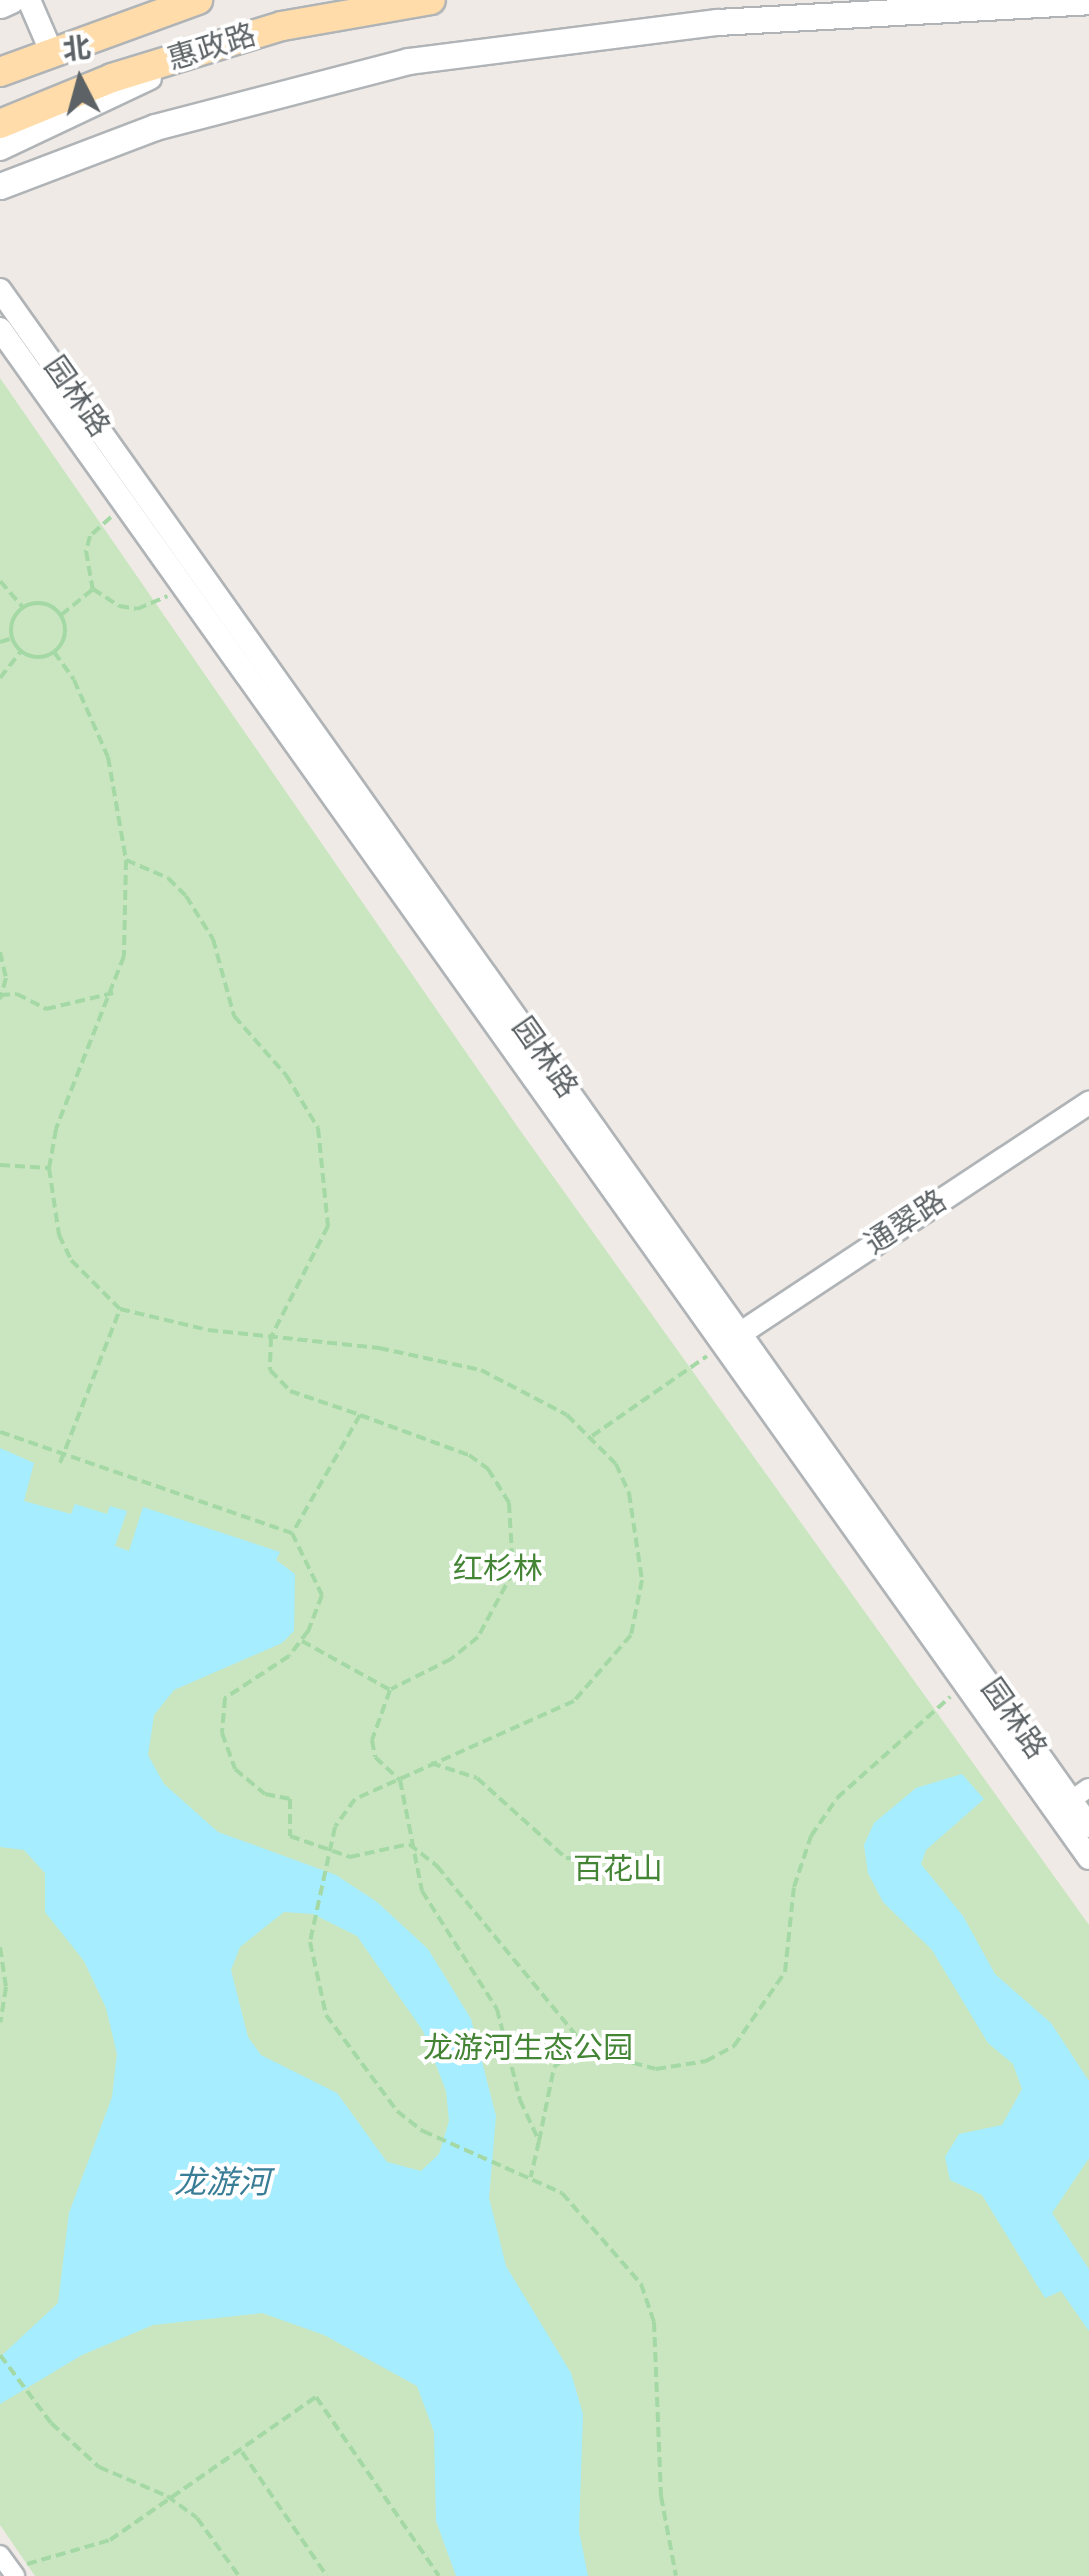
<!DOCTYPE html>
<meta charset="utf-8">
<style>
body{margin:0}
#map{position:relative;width:1089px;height:2576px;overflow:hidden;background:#efeae5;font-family:"Alegreya Sans","Noto Sans SC",sans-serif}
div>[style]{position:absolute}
.green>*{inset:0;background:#cae6c1}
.water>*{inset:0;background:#a5edff}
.path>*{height:4px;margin-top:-2px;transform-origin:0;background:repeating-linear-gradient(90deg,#a4d8a5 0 10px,transparent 0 15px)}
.path>.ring{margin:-2px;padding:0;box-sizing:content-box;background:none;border:4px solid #a4d8a5;border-radius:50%}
.roads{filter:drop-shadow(2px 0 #b0b4b7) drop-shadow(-2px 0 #b0b4b7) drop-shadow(0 2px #b0b4b7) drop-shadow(0 -2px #b0b4b7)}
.minor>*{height:18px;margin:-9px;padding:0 9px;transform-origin:9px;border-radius:9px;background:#fff}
.tertiary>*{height:22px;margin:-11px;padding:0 11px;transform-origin:11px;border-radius:11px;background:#fff}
.secondary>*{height:25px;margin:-12.5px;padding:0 12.5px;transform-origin:12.5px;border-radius:12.5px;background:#fff}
.primary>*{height:28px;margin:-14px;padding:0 14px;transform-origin:14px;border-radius:14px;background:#ffdcaa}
span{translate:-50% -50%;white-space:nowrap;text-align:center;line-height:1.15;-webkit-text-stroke:8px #fff;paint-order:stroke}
.street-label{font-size:30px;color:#5c6265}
.park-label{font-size:30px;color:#448435}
.water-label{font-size:32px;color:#3a7d96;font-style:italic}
.north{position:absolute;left:30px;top:30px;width:100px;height:100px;-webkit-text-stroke:8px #fff;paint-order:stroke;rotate:354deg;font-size:28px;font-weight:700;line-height:40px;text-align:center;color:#5c6265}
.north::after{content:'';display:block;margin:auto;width:35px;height:45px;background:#5c6265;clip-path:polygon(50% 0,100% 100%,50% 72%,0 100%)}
</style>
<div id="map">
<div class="green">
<div style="clip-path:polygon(0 378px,517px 1126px,1089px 1925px,1089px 2576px,35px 2576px,0 2525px)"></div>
</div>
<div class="water">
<div style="clip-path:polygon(evenodd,0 1448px,34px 1463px,24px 1501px,71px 1514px,75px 1504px,107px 1514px,110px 1506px,127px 1511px,115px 1546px,129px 1551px,143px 1507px,280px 1552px,276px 1560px,295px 1574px,294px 1631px,282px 1643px,174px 1690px,154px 1715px,148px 1755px,164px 1784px,218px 1832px,336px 1875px,377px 1902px,428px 1949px,471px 2019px,496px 2116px,489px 2198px,506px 2266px,571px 2373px,583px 2414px,579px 2531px,588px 2576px,456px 2576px,436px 2521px,434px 2432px,417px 2386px,324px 2335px,262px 2313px,153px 2325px,82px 2355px,0 2404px,0 2357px,58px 2303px,69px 2213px,112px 2097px,117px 2054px,106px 2008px,84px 1961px,45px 1912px,45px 1873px,24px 1850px,0 1847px,0 1448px,284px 1912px,313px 1914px,357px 1936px,423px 2031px,446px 2091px,449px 2121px,439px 2154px,421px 2171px,387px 2162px,337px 2093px,261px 2055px,248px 2037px,231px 1970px,240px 1947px,284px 1912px)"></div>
<div style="clip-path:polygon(962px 1774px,984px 1799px,926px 1850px,921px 1864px,963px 1916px,995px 1974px,1051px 2023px,1089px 2081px,1089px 2158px,1052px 2213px,1089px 2269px,1089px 2331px,1061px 2291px,1045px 2298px,982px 2195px,950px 2180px,945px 2157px,959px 2134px,1002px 2125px,1022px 2089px,1013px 2064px,988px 2043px,932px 1950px,883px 1902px,868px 1873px,864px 1845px,874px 1823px,916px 1788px)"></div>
</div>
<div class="path">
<div style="left:111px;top:517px;width:28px;rotate:138deg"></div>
<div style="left:90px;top:536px;width:16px;rotate:105deg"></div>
<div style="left:86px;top:551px;width:39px;rotate:80deg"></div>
<div style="left:93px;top:589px;width:31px;rotate:33deg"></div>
<div style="left:119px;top:606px;width:18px;rotate:9deg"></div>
<div style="left:137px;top:609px;width:33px;rotate:-23deg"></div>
<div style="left:0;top:581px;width:35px;rotate:49deg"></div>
<div class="ring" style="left:11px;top:603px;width:50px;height:50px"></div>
<div style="left:61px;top:615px;width:40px;rotate:-39deg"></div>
<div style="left:0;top:642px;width:13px;rotate:-18deg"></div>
<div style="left:54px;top:652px;width:34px;rotate:54deg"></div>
<div style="left:74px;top:680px;width:84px;rotate:66.2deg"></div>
<div style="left:108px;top:757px;width:105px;rotate:80.1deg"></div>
<div style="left:126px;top:860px;width:96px;rotate:91.2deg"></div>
<div style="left:124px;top:956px;width:186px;rotate:111.5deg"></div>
<div style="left:56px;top:1129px;width:40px;rotate:100deg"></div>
<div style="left:49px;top:1168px;width:68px;rotate:81.5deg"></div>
<div style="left:59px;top:1235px;width:28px;rotate:64deg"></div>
<div style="left:71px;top:1260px;width:69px;rotate:45deg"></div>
<div style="left:120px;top:1309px;width:90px;rotate:13.4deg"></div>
<div style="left:208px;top:1330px;width:172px;rotate:6deg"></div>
<div style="left:379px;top:1348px;width:104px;rotate:12.2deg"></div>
<div style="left:481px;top:1370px;width:97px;rotate:27.6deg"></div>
<div style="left:567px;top:1415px;width:69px;rotate:45deg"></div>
<div style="left:616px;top:1464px;width:32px;rotate:66deg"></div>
<div style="left:629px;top:1493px;width:88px;rotate:81.5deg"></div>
<div style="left:642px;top:1580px;width:56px;rotate:101.3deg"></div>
<div style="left:631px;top:1635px;width:87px;rotate:130.8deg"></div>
<div style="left:574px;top:1701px;width:240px;rotate:155.9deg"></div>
<div style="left:355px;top:1799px;width:34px;rotate:126deg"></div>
<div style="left:335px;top:1827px;width:118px;rotate:102.3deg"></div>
<div style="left:310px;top:1942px;width:75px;rotate:77.6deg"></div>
<div style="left:326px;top:2015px;width:119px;rotate:53.5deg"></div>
<div style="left:397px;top:2111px;width:33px;rotate:38deg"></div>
<div style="left:423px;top:2131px;width:152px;rotate:24deg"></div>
<div style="left:562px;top:2193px;width:121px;rotate:49deg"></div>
<div style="left:641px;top:2284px;width:40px;rotate:71.1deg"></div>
<div style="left:654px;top:2322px;width:174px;rotate:87.7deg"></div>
<div style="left:661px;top:2496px;width:81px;rotate:79.4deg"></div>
<div style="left:0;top:678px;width:34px;rotate:-52deg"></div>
<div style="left:126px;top:860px;width:46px;rotate:23.2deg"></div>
<div style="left:168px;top:878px;width:25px;rotate:45deg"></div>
<div style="left:186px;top:896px;width:51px;rotate:57.9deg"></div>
<div style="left:213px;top:939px;width:80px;rotate:74.7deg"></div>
<div style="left:234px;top:1016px;width:79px;rotate:48.6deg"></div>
<div style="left:286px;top:1075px;width:62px;rotate:58.9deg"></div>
<div style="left:318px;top:1128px;width:99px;rotate:84.2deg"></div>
<div style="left:328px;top:1226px;width:125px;rotate:117.2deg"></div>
<div style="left:271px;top:1337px;width:33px;rotate:92deg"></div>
<div style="left:270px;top:1370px;width:29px;rotate:46deg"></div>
<div style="left:290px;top:1391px;width:74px;rotate:18.9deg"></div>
<div style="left:360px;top:1415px;width:135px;rotate:119.8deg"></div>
<div style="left:0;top:952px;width:27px;rotate:77deg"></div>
<div style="left:6px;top:978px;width:22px;rotate:106deg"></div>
<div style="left:0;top:995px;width:17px;rotate:-3deg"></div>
<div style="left:17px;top:994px;width:33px;rotate:27deg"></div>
<div style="left:46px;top:1009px;width:69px;rotate:-13.4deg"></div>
<div style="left:0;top:1165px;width:49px;rotate:3.5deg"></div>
<div style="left:360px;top:1415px;width:116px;rotate:20.2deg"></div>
<div style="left:469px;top:1455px;width:24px;rotate:36deg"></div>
<div style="left:488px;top:1469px;width:40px;rotate:58deg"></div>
<div style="left:509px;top:1503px;width:69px;rotate:86.7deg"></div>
<div style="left:513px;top:1572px;width:74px;rotate:118.3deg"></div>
<div style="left:478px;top:1637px;width:35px;rotate:141deg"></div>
<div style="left:451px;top:1659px;width:67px;rotate:153.4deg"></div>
<div style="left:0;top:1432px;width:309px;rotate:19.1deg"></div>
<div style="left:292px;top:1533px;width:69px;rotate:64.2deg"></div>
<div style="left:322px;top:1595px;width:39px;rotate:111deg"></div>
<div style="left:308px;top:1631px;width:31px;rotate:127deg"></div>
<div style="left:289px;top:1656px;width:77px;rotate:146.7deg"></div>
<div style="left:225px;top:1698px;width:35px;rotate:95deg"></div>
<div style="left:222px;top:1733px;width:38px;rotate:70deg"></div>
<div style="left:235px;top:1769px;width:39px;rotate:40deg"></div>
<div style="left:265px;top:1794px;width:25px;rotate:11deg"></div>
<div style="left:290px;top:1799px;width:37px;rotate:90deg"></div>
<div style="left:290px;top:1836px;width:64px;rotate:19.3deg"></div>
<div style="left:350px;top:1857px;width:60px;rotate:-12.4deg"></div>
<div style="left:409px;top:1844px;width:36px;rotate:38deg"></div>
<div style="left:437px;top:1866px;width:239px;rotate:50.6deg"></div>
<div style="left:592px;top:1436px;width:140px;rotate:-34.8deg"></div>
<div style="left:60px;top:1463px;width:165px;rotate:-68.7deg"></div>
<div style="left:302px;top:1641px;width:101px;rotate:29.1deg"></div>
<div style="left:390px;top:1690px;width:53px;rotate:109.8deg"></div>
<div style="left:372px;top:1740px;width:17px;rotate:80deg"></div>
<div style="left:375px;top:1757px;width:34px;rotate:43deg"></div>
<div style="left:400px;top:1780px;width:113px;rotate:78.8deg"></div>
<div style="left:422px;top:1891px;width:140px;rotate:57.6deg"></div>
<div style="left:497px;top:2009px;width:94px;rotate:75.8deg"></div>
<div style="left:520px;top:2100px;width:45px;rotate:65.1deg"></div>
<div style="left:539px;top:2141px;width:37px;rotate:103deg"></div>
<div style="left:431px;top:1763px;width:48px;rotate:18.1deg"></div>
<div style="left:477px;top:1778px;width:120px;rotate:42deg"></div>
<div style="left:566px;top:1858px;width:46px;rotate:3.7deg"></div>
<div style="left:612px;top:1861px;width:31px;rotate:-17deg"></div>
<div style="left:0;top:1947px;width:40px;rotate:81.5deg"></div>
<div style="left:6px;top:1987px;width:36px;rotate:99deg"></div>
<div style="left:539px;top:2141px;width:76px;rotate:-78.5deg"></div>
<div style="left:554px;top:2067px;width:18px;rotate:-38deg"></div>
<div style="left:568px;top:2056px;width:22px;rotate:-13deg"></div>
<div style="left:589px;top:2051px;width:69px;rotate:15deg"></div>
<div style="left:656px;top:2069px;width:51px;rotate:-9.1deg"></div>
<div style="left:706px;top:2061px;width:32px;rotate:-28deg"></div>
<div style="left:734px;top:2046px;width:90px;rotate:-55.4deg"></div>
<div style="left:785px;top:1972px;width:85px;rotate:-84deg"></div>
<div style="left:794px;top:1887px;width:54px;rotate:-71.6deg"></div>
<div style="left:811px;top:1836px;width:46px;rotate:-55.6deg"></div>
<div style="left:837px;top:1798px;width:152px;rotate:-41.8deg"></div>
<div style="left:0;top:2355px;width:85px;rotate:53.1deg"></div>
<div style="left:51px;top:2423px;width:65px;rotate:42.5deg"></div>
<div style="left:99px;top:2467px;width:74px;rotate:23.1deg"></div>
<div style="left:167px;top:2496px;width:37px;rotate:36deg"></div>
<div style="left:197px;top:2518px;width:72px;rotate:54.1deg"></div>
<div style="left:242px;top:2452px;width:150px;rotate:55.6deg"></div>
<div style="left:27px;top:2564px;width:86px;rotate:-16.1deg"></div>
<div style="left:110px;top:2540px;width:251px;rotate:-34.8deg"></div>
<div style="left:316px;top:2397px;width:217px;rotate:55.5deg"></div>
</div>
<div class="roads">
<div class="minor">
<div style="left:1060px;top:1808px;width:35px;rotate:-35deg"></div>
<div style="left:0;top:2555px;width:26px;rotate:54deg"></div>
</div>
<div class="tertiary">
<div style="left:29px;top:0;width:56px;rotate:66.7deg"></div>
<div style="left:0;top:149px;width:166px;rotate:-25.3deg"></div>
<div style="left:0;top:290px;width:1883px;rotate:54.66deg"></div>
<div style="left:0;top:329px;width:1877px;rotate:54.54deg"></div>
<div style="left:729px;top:1341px;width:432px;rotate:-33.5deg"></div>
</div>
<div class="secondary">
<div style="left:0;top:5px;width:12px;rotate:-24deg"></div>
<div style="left:0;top:186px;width:166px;rotate:-20.8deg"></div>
<div style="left:155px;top:127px;width:261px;rotate:-14.6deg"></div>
<div style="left:408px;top:61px;width:311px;rotate:-7.2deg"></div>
<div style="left:717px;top:22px;width:373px;rotate:-3.2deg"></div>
</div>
<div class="primary">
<div style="left:0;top:72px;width:211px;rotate:-20deg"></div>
<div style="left:0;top:124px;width:121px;rotate:-22.3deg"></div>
<div style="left:112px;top:78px;width:178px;rotate:-17deg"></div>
<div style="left:282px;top:26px;width:151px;rotate:-9.9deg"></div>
</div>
</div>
<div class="street-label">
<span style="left:212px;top:48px;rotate:-17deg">惠政路</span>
<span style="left:76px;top:397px;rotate:55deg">园林路</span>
<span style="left:544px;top:1058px;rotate:55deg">园林路</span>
<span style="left:906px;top:1223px;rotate:-33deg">通翠路</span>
<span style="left:1013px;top:1719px;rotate:55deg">园林路</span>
</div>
<div class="park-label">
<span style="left:498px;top:1570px">红杉林</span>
<span style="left:618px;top:1870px">百花山</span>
<span style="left:528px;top:2049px">龙游河生态公园</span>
</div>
<div class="water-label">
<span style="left:222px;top:2183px">龙游河</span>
</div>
<div class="north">北</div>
</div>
